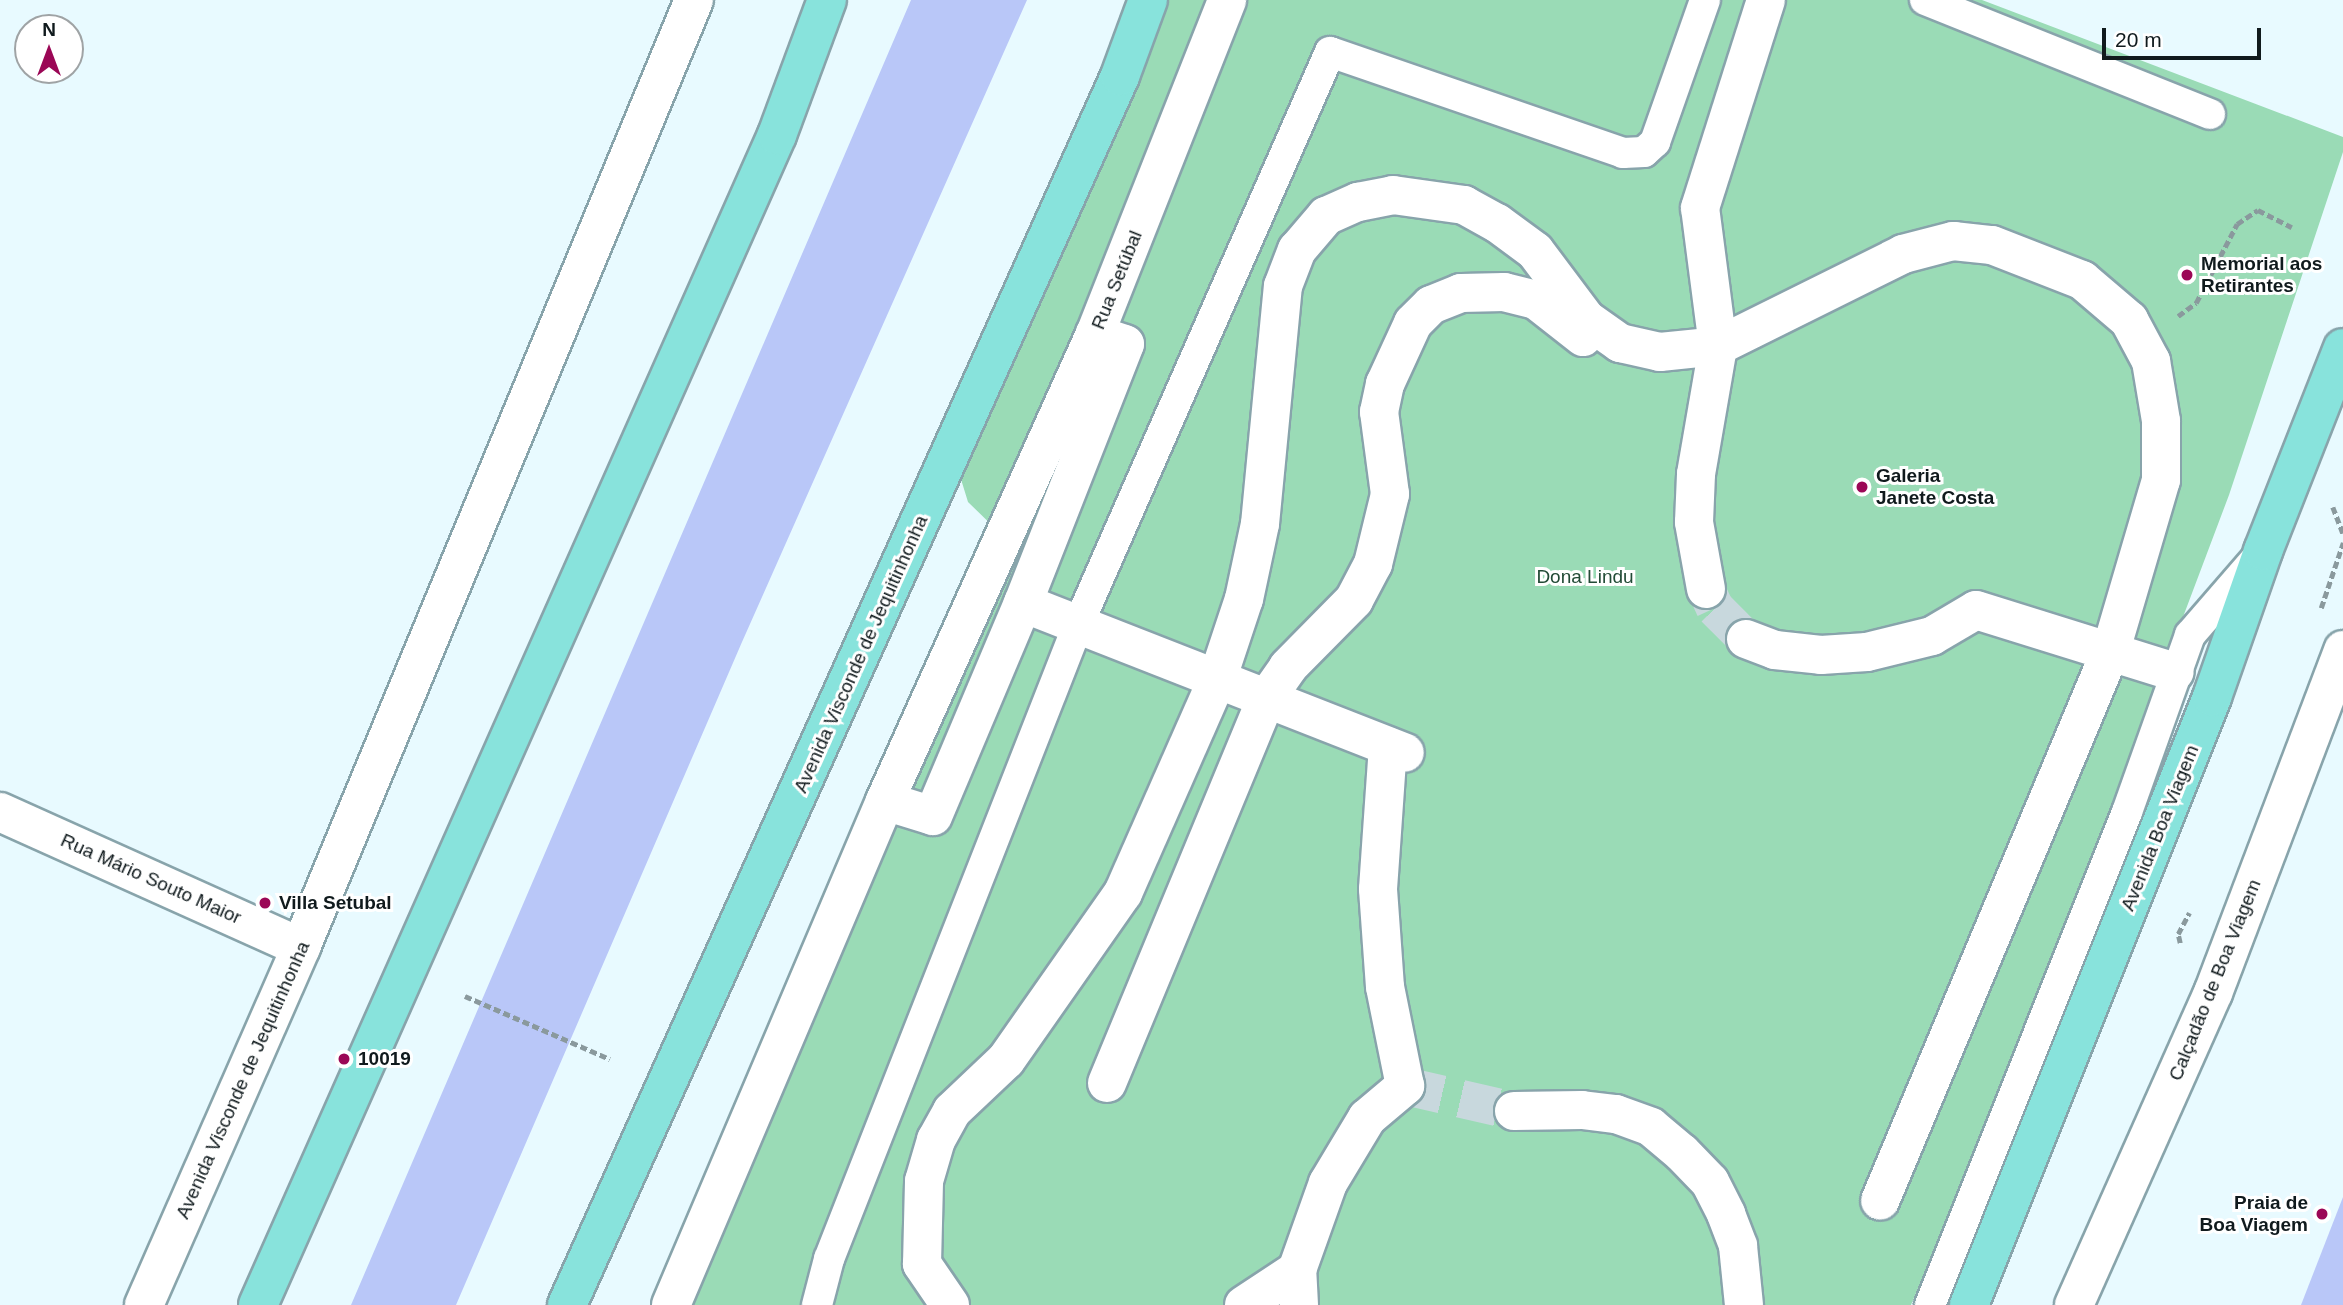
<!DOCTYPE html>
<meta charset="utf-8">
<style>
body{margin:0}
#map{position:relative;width:2343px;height:1305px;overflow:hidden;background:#e8faff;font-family:Arial,sans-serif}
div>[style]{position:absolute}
.green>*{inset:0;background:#9adbb6}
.water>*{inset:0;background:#b9c7f8}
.street-tunnel>*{height:38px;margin-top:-19px;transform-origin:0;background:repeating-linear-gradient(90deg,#c8d8dd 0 38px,transparent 0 57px)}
.path>*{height:4.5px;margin-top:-2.25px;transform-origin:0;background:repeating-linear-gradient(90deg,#8a999d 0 7px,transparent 0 10.5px)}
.roads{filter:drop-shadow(2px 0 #88a4ab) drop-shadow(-2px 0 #88a4ab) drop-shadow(0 2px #88a4ab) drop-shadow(0 -2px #88a4ab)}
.lane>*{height:30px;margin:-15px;padding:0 15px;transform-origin:15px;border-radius:15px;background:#fff}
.street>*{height:38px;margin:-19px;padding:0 19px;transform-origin:19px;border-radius:19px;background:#fff}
.secondary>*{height:38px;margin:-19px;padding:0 19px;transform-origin:19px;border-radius:19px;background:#fff}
.primary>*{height:38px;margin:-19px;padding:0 19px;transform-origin:19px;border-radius:19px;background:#88e3dc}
.dots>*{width:19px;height:19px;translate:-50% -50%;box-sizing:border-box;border:4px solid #fff;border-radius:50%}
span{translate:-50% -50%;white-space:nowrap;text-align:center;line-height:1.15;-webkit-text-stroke:6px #fff;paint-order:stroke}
.poi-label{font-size:19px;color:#101a1d;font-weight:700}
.left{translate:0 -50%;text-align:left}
.right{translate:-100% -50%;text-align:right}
.street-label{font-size:19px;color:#101a1d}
.park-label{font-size:19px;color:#224b36}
.north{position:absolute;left:14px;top:14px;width:70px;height:70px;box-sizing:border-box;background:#fff;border:2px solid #9fa3a5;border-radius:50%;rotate:0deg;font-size:19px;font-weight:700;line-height:28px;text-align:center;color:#101a1d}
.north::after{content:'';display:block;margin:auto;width:24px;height:32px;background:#9b0756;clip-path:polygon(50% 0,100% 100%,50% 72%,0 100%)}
.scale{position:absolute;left:2102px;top:28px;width:159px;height:32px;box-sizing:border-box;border:4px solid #101a1d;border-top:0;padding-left:9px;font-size:21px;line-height:24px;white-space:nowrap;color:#101a1d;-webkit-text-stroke:5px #fff;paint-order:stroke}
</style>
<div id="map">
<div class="green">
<div style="clip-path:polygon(1146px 0,1982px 0,2343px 137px,2343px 152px,2229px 495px,2033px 1015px,1911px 1305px,687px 1305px,1003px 536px,968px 502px,960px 476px)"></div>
</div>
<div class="water">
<div style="clip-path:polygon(911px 0,1027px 0,742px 642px,456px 1305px,351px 1305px)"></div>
<div style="clip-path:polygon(2343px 1197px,2343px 1305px,2301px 1305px)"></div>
</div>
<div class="street-tunnel">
<div style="left:1706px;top:589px;width:21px;rotate:65deg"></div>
<div style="left:1715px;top:608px;width:44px;rotate:45deg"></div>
<div style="left:1405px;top:1086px;width:112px;rotate:12.9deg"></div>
</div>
<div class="path">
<div style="left:2178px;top:316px;width:22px;rotate:-36deg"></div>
<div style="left:2196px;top:303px;width:89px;rotate:-62.6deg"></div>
<div style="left:2237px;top:224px;width:25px;rotate:-34deg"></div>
<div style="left:2258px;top:210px;width:38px;rotate:27deg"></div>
<div style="left:2333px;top:507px;width:28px;rotate:69deg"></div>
<div style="left:2321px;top:608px;width:69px;rotate:-71.3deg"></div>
<div style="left:2180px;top:943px;width:9px;rotate:-103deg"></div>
<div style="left:2178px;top:934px;width:24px;rotate:-62deg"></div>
<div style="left:465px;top:996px;width:158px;rotate:23.5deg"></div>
</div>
<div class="roads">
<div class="lane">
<div style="left:1925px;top:0;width:307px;rotate:21.8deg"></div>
<div style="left:817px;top:1305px;width:48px;rotate:-75.4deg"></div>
<div style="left:829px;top:1259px;width:681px;rotate:-68.56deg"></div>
<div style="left:1078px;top:625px;width:626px;rotate:-66.26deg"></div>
<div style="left:1330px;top:52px;width:310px;rotate:19deg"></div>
<div style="left:1623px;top:153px;width:21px;rotate:-3deg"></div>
<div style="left:1644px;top:152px;width:15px;rotate:-42deg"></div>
<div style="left:1655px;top:142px;width:151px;rotate:-70.6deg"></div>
<div style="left:1930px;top:1305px;width:531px;rotate:-68.22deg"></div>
<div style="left:2127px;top:812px;width:188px;rotate:-70.4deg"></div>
<div style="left:2190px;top:635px;width:99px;rotate:-49.1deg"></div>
</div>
<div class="street">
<div style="left:1706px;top:589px;width:68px;rotate:-100.2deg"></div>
<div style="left:1694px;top:522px;width:48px;rotate:-87.6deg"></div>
<div style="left:1696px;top:474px;width:130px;rotate:-80.2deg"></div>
<div style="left:1718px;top:346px;width:139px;rotate:-97.4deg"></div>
<div style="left:1700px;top:208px;width:218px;rotate:-72.4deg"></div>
<div style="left:1023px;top:603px;width:410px;rotate:21.4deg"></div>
<div style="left:1746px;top:639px;width:31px;rotate:21deg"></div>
<div style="left:1775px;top:650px;width:46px;rotate:6.2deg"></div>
<div style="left:1821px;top:655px;width:46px;rotate:-3.7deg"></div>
<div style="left:1867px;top:652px;width:67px;rotate:-13.8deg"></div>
<div style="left:1932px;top:636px;width:51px;rotate:-30.6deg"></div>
<div style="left:1976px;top:610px;width:208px;rotate:17.3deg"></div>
<div style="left:885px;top:801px;width:50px;rotate:17.4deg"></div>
<div style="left:933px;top:816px;width:231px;rotate:-67.1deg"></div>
<div style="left:1023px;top:603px;width:278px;rotate:-68.5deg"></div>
<div style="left:1125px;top:344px;width:32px;rotate:-162deg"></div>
<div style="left:0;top:812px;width:330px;rotate:24.2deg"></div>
<div style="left:1107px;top:1083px;width:416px;rotate:-67.5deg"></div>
<div style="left:1266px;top:699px;width:39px;rotate:-55deg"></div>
<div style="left:1288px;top:667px;width:94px;rotate:-45.4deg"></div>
<div style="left:1354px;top:600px;width:41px;rotate:-62.2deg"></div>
<div style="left:1373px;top:564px;width:72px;rotate:-76.3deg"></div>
<div style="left:1390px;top:494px;width:83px;rotate:-97.6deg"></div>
<div style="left:1379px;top:412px;width:29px;rotate:-78deg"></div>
<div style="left:1385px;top:384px;width:67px;rotate:-65.3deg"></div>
<div style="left:1413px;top:323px;width:25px;rotate:-45deg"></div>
<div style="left:1431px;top:305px;width:32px;rotate:-22deg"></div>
<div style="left:1461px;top:293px;width:43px;rotate:-1.3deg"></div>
<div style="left:1504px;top:292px;width:33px;rotate:14deg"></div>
<div style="left:1536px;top:300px;width:60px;rotate:38.2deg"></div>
<div style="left:1514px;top:1111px;width:68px;rotate:-0.8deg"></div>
<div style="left:1582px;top:1110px;width:34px;rotate:7deg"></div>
<div style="left:1616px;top:1114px;width:37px;rotate:20deg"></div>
<div style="left:1651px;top:1127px;width:40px;rotate:40deg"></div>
<div style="left:1682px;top:1153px;width:40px;rotate:46deg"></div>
<div style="left:1710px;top:1182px;width:36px;rotate:63deg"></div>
<div style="left:1726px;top:1214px;width:34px;rotate:69deg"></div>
<div style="left:1738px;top:1246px;width:59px;rotate:84.2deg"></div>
<div style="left:950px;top:1305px;width:50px;rotate:-124.3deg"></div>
<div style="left:922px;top:1264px;width:83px;rotate:-88.6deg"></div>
<div style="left:924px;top:1181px;width:43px;rotate:-73.7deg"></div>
<div style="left:936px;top:1140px;width:33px;rotate:-61deg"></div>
<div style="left:952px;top:1111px;width:74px;rotate:-43.4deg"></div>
<div style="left:1006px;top:1060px;width:204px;rotate:-55deg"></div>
<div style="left:1123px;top:893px;width:233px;rotate:-66.2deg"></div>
<div style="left:1217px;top:680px;width:85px;rotate:-71.6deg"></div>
<div style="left:1244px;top:599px;width:77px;rotate:-78deg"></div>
<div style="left:1260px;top:524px;width:239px;rotate:-84.5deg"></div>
<div style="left:1283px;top:286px;width:39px;rotate:-69deg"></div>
<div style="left:1297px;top:250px;width:45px;rotate:-49.5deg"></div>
<div style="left:1326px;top:216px;width:35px;rotate:-24deg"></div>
<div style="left:1358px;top:202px;width:36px;rotate:-11deg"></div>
<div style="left:1393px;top:195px;width:72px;rotate:8deg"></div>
<div style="left:1464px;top:205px;width:38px;rotate:29deg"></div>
<div style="left:1497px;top:223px;width:47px;rotate:36.4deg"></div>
<div style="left:1535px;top:251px;width:85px;rotate:53.1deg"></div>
<div style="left:1586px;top:319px;width:42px;rotate:35.2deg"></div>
<div style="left:1620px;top:343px;width:41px;rotate:12.7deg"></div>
<div style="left:1660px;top:352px;width:58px;rotate:-5.9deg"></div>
<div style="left:1718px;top:346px;width:207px;rotate:-26.4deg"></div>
<div style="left:1903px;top:254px;width:52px;rotate:-14.6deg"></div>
<div style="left:1953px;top:241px;width:39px;rotate:6deg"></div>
<div style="left:1992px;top:245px;width:97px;rotate:21.3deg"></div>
<div style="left:2082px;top:280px;width:62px;rotate:40.4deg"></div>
<div style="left:2129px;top:320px;width:47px;rotate:61.8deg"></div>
<div style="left:2151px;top:361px;width:61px;rotate:80.5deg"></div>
<div style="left:2161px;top:421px;width:59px;rotate:90deg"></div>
<div style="left:2161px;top:480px;width:177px;rotate:106.4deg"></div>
<div style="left:2111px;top:650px;width:597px;rotate:112.75deg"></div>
<div style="left:1244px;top:1305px;width:64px;rotate:-33.4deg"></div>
<div style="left:1299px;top:1305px;width:35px;rotate:-93deg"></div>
<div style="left:1297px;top:1270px;width:92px;rotate:-70.4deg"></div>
<div style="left:1328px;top:1183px;width:76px;rotate:-59deg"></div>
<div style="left:1367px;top:1118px;width:50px;rotate:-40.1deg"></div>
<div style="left:1405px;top:1086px;width:101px;rotate:-101.4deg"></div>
<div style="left:1385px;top:987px;width:98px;rotate:-94.1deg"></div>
<div style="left:1378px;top:889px;width:143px;rotate:-86deg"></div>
<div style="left:2074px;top:1305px;width:342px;rotate:-66deg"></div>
<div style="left:2213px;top:993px;width:367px;rotate:-69.2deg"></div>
</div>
<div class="secondary">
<div style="left:144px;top:1305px;width:391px;rotate:-66.3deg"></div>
<div style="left:301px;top:947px;width:1025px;rotate:-67.46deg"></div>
<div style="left:671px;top:1305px;width:548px;rotate:-66.99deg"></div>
<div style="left:885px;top:801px;width:512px;rotate:-65.79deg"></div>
<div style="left:1095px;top:334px;width:359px;rotate:-68.4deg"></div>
</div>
<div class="primary">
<div style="left:258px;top:1305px;width:1280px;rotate:-66.08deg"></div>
<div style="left:777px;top:135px;width:144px;rotate:-69.7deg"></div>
<div style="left:567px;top:1305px;width:1348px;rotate:-65.77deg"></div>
<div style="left:1120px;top:76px;width:81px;rotate:-69.8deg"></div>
<div style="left:1969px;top:1305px;width:655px;rotate:-68.21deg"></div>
<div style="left:2212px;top:697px;width:155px;rotate:-70.7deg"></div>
<div style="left:2263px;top:551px;width:218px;rotate:-68.5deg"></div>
</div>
</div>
<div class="dots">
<div style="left:2187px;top:275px;background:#9b0756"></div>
<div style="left:1862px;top:487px;background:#9b0756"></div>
<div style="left:265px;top:903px;background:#9b0756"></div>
<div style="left:344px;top:1059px;background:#9b0756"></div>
<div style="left:2322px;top:1214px;background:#9b0756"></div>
</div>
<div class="poi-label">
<span class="left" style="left:2201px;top:275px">Memorial aos<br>Retirantes</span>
<span class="left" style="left:1876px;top:487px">Galeria<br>Janete Costa</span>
<span class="left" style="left:279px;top:903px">Villa Setubal</span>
<span class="left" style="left:358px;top:1059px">10019</span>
<span class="right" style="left:2308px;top:1214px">Praia de<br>Boa Viagem</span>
</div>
<div class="street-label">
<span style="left:1117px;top:280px;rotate:-68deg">Rua Setúbal</span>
<span style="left:861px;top:654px;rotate:-66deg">Avenida Visconde de Jequitinhonha</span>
<span style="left:2160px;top:828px;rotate:-68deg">Avenida Boa Viagem</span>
<span style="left:151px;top:879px;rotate:24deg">Rua Mário Souto Maior</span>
<span style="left:2215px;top:980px;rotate:-68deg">Calçadão de Boa Viagem</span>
<span style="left:243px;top:1080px;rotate:-66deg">Avenida Visconde de Jequitinhonha</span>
</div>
<div class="park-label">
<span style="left:1585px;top:577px">Dona Lindu</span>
</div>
<div class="north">N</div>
<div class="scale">20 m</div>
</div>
